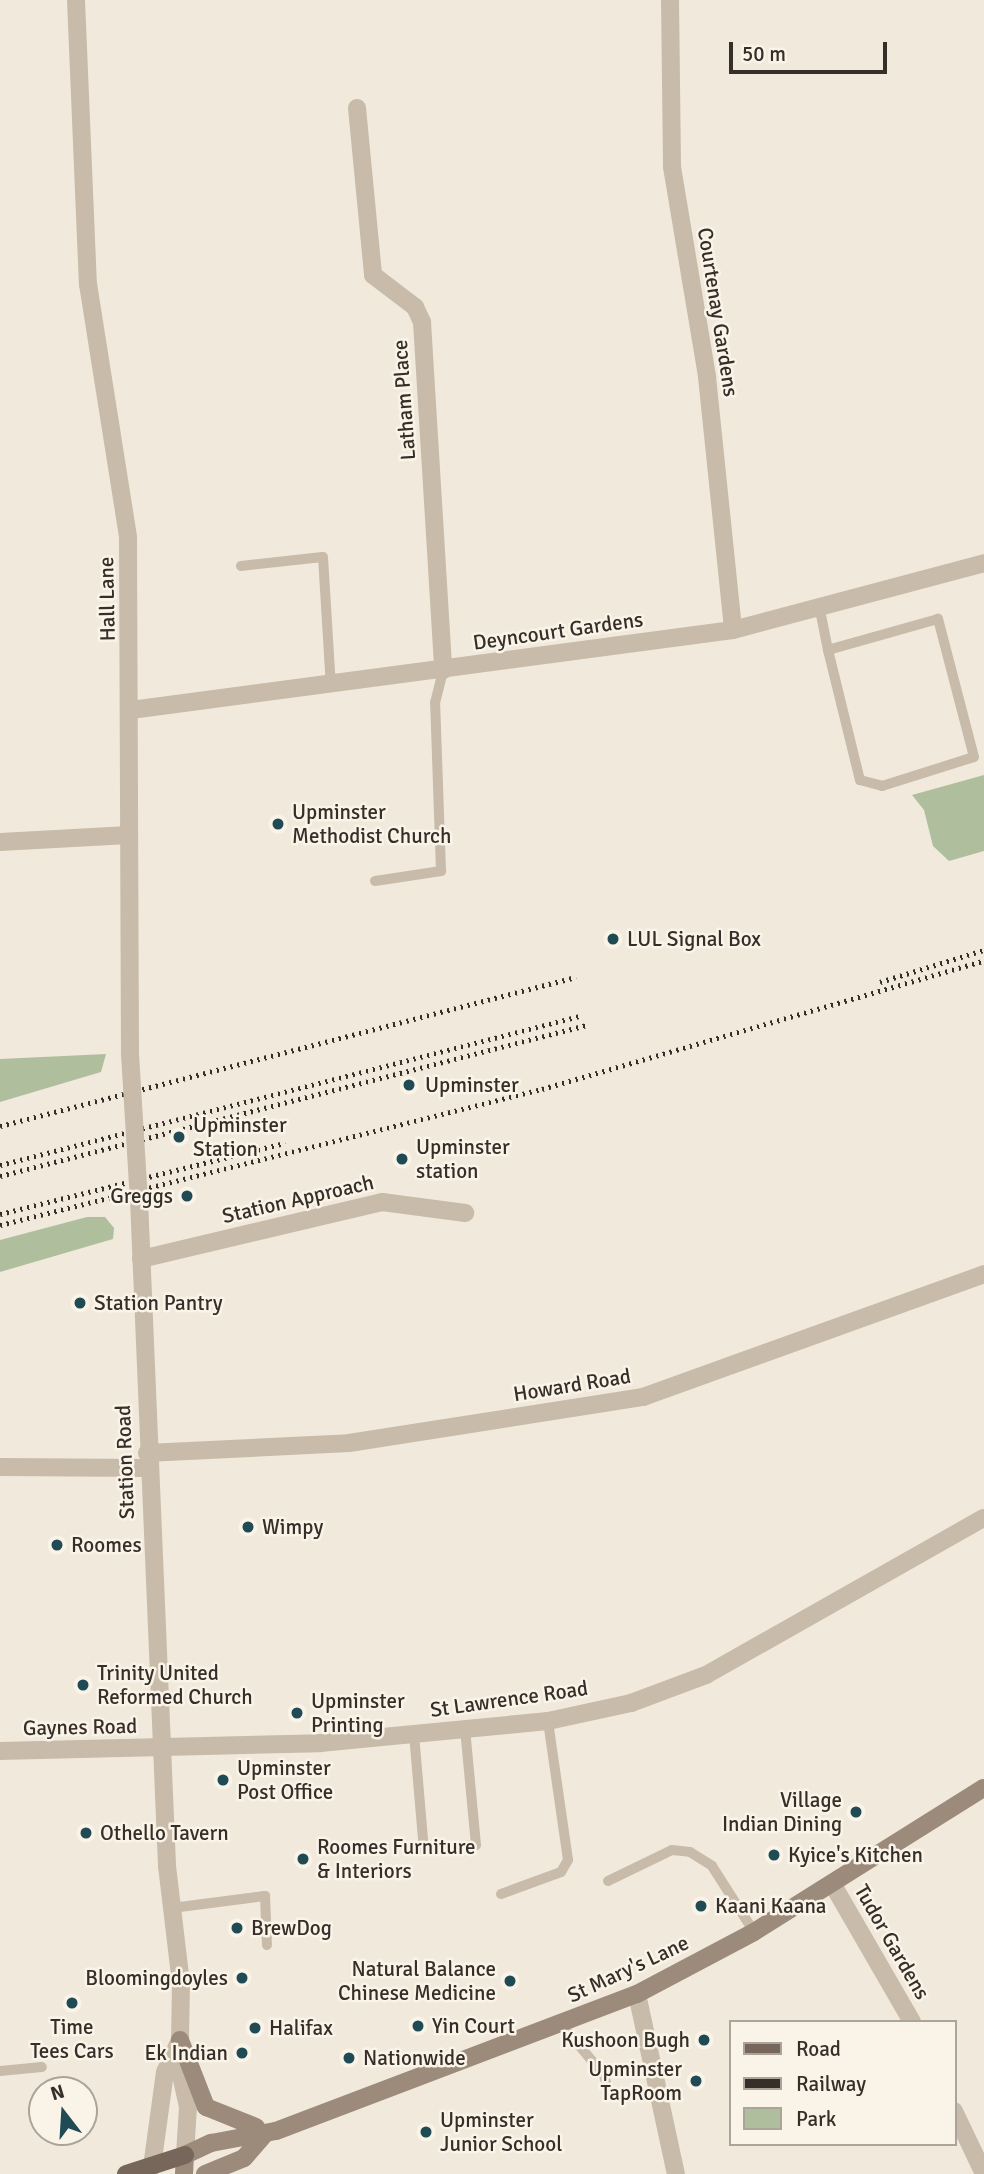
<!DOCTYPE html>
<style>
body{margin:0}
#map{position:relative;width:984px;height:2174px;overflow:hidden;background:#f1eadc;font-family:Signika,sans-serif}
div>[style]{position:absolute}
.green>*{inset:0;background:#afbf9d}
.service>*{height:10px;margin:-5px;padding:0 5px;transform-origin:5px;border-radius:5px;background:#c8bba9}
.minor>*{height:18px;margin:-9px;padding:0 9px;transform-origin:9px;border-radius:9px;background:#c8bba9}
.tertiary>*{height:18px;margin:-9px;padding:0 9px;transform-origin:9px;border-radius:9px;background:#c8bba9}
.secondary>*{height:18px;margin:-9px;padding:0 9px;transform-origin:9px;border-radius:9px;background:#9c8a7a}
.primary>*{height:18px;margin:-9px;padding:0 9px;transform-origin:9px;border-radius:9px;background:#77675a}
.rail>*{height:5px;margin-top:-2.5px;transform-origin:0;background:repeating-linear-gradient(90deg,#362e28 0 2px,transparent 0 7px)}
.tertiary-bridge>*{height:18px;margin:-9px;padding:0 9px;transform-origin:9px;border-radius:9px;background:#c8bba9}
.dots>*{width:19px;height:19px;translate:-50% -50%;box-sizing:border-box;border:4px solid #f9f3e8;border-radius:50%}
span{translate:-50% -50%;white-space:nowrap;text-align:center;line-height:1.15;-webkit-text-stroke:5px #f9f3e8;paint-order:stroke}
.street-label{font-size:21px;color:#362e28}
.poi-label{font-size:21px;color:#362e28}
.left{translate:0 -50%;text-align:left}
.right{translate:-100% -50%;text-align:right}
.legend{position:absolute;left:729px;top:2020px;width:228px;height:126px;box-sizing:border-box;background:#f9f3e8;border:2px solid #aba49b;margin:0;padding:9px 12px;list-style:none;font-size:21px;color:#362e28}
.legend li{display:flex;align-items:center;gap:14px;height:35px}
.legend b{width:35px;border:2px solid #aba49b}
.north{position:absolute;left:28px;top:2076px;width:70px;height:70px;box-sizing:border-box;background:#f9f3e8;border:2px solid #aba49b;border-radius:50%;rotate:343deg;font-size:19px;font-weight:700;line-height:28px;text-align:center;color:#362e28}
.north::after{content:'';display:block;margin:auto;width:24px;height:32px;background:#204b55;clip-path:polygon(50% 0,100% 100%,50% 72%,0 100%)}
.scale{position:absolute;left:729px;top:42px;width:158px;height:32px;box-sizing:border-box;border:4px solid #362e28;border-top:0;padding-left:9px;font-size:21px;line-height:24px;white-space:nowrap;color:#362e28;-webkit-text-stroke:5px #f9f3e8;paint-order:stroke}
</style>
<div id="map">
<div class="green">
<div style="clip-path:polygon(984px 775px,984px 851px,949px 861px,933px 846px,924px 810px,912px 795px)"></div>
<div style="clip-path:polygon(106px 1054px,101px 1072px,0 1102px,0 1059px)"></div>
<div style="clip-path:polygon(87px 1217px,105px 1217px,114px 1228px,113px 1239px,0 1272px,0 1240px)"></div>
</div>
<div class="service">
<div style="left:241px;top:566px;width:82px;rotate:-6.3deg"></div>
<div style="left:323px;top:557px;width:130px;rotate:86.5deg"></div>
<div style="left:820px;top:610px;width:41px;rotate:78.7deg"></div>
<div style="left:828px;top:650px;width:134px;rotate:76.2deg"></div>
<div style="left:860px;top:780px;width:23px;rotate:15deg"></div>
<div style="left:882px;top:786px;width:96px;rotate:-17.5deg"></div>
<div style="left:974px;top:757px;width:143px;rotate:-104.6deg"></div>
<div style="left:938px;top:619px;width:114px;rotate:164.3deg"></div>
<div style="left:375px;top:881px;width:67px;rotate:-8.6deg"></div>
<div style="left:441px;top:871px;width:168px;rotate:-92deg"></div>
<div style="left:435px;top:703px;width:34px;rotate:-76deg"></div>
<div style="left:414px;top:1734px;width:116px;rotate:85.1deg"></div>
<div style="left:424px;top:1850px;width:52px;rotate:-5.5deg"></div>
<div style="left:476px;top:1845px;width:117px;rotate:-95.4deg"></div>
<div style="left:608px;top:1881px;width:71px;rotate:-25.8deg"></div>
<div style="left:672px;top:1850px;width:18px;rotate:6deg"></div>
<div style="left:690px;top:1852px;width:26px;rotate:32deg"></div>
<div style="left:712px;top:1866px;width:78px;rotate:57.5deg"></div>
<div style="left:501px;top:1894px;width:64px;rotate:-20.1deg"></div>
<div style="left:561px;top:1872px;width:14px;rotate:-60deg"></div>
<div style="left:568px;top:1860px;width:140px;rotate:-98.2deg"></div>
<div style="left:172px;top:1908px;width:94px;rotate:-7.4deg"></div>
<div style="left:265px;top:1896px;width:49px;rotate:87.7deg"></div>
<div style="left:561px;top:2024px;width:67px;rotate:49.9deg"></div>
<div style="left:604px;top:2075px;width:12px;rotate:76deg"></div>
<div style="left:0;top:2071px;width:42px;rotate:-5.4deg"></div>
</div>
<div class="minor">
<div style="left:670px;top:0;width:167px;rotate:89.3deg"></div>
<div style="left:672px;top:167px;width:213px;rotate:80.5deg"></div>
<div style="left:707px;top:377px;width:254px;rotate:84.1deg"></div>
<div style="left:357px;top:108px;width:168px;rotate:84.5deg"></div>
<div style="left:373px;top:275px;width:53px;rotate:37.3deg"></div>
<div style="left:415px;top:307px;width:17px;rotate:65deg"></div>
<div style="left:422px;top:322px;width:349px;rotate:86.5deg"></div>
<div style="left:131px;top:710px;width:607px;rotate:-7.57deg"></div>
<div style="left:733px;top:630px;width:260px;rotate:-14.9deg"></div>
<div style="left:0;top:842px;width:129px;rotate:-3.1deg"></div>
<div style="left:141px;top:1259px;width:248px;rotate:-13.3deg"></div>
<div style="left:382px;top:1202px;width:84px;rotate:7.5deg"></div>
<div style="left:147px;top:1453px;width:202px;rotate:-2.8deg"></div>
<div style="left:349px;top:1443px;width:298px;rotate:-8.9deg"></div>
<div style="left:643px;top:1397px;width:363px;rotate:-19.8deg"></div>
<div style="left:0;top:1467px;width:148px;rotate:0.4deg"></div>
<div style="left:0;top:1751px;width:320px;rotate:-1.4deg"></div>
<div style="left:320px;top:1743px;width:229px;rotate:-5.5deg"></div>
<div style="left:548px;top:1721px;width:85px;rotate:-12.2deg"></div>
<div style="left:631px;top:1703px;width:80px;rotate:-20.5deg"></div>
<div style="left:706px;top:1675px;width:319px;rotate:-29.5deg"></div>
<div style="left:833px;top:1885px;width:158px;rotate:60deg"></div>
<div style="left:637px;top:1994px;width:184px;rotate:77.8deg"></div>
<div style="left:954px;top:2111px;width:70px;rotate:64.5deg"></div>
</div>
<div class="tertiary">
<div style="left:76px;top:0;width:284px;rotate:87.6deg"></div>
<div style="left:88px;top:284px;width:256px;rotate:81deg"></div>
<div style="left:128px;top:537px;width:517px;rotate:89.78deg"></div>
<div style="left:139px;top:1200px;width:667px;rotate:87.59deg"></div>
<div style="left:167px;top:1866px;width:119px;rotate:83.2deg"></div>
<div style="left:181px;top:1984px;width:56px;rotate:91deg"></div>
<div style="left:180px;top:2040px;width:35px;rotate:115deg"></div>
<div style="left:165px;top:2072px;width:96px;rotate:97.8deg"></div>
<div style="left:177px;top:2057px;width:51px;rotate:77.6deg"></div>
<div style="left:188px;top:2107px;width:48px;rotate:93.6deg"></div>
</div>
<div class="secondary">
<div style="left:180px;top:2040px;width:72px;rotate:68.8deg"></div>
<div style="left:206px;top:2107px;width:54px;rotate:21.8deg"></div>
<div style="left:184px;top:2174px;width:19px;rotate:-87deg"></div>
<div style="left:185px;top:2155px;width:29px;rotate:-25deg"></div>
<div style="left:211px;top:2143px;width:66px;rotate:-10.5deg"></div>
<div style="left:276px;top:2131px;width:386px;rotate:-20.8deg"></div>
<div style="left:637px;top:1994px;width:132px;rotate:-27.9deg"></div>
<div style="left:754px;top:1932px;width:271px;rotate:-32.1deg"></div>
<div style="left:205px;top:2174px;width:42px;rotate:-22.3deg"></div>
<div style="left:244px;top:2158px;width:30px;rotate:-49deg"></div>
</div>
<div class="primary">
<div style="left:126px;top:2174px;width:62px;rotate:-17.9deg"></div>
</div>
<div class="rail">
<div style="left:880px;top:982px;width:109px;rotate:-17.1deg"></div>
<div style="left:0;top:1126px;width:595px;rotate:-14.5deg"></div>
<div style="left:0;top:1165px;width:599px;rotate:-14.41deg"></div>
<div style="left:0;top:1176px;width:606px;rotate:-14.43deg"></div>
<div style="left:0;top:1214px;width:294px;rotate:-14deg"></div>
<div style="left:0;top:1225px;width:559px;rotate:-14.09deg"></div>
<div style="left:542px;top:1089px;width:460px;rotate:-16.2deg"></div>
</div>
<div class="tertiary-bridge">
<div style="left:130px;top:1054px;width:146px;rotate:86.5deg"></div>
</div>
<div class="dots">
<div style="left:278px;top:824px;background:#204b55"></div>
<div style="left:613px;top:939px;background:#204b55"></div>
<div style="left:409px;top:1085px;background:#204b55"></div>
<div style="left:179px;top:1137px;background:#204b55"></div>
<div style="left:402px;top:1159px;background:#204b55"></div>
<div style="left:187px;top:1196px;background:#204b55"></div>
<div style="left:80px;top:1303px;background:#204b55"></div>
<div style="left:248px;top:1527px;background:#204b55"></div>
<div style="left:57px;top:1545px;background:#204b55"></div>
<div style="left:83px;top:1685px;background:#204b55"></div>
<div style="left:297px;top:1713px;background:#204b55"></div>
<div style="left:223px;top:1780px;background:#204b55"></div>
<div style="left:856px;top:1812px;background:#204b55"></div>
<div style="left:86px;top:1833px;background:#204b55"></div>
<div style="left:774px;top:1855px;background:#204b55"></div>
<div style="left:303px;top:1859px;background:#204b55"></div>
<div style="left:701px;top:1906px;background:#204b55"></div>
<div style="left:237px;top:1928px;background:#204b55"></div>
<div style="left:242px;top:1978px;background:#204b55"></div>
<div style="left:510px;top:1981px;background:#204b55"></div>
<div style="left:72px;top:2003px;background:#204b55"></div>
<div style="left:418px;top:2026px;background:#204b55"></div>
<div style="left:255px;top:2028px;background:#204b55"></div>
<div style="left:704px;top:2040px;background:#204b55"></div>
<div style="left:242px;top:2053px;background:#204b55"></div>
<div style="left:349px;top:2058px;background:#204b55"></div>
<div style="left:696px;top:2081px;background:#204b55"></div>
<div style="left:426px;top:2132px;background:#204b55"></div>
</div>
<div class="street-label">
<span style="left:718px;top:312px;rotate:81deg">Courtenay Gardens</span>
<span style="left:404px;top:400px;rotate:-94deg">Latham Place</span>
<span style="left:107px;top:599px;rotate:-91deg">Hall Lane</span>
<span style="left:558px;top:631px;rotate:-8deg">Deyncourt Gardens</span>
<span style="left:298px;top:1199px;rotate:-13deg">Station Approach</span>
<span style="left:572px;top:1385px;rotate:-9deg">Howard Road</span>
<span style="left:125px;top:1462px;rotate:-92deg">Station Road</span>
<span style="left:509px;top:1699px;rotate:-8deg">St Lawrence Road</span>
<span style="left:80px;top:1727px;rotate:-1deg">Gaynes Road</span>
<span style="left:892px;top:1942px;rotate:60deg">Tudor Gardens</span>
<span style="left:628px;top:1969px;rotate:-25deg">St Mary's Lane</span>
</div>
<div class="poi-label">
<span class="left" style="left:292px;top:824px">Upminster<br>Methodist Church</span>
<span class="left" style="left:627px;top:939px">LUL Signal Box</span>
<span class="left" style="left:425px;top:1085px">Upminster</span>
<span class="left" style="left:193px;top:1137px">Upminster<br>Station</span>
<span class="left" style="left:416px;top:1159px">Upminster<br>station</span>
<span class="right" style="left:173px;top:1196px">Greggs</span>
<span class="left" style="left:94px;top:1303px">Station Pantry</span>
<span class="left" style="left:262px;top:1527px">Wimpy</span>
<span class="left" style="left:71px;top:1545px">Roomes</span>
<span class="left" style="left:97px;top:1685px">Trinity United<br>Reformed Church</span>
<span class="left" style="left:311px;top:1713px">Upminster<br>Printing</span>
<span class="left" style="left:237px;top:1780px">Upminster<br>Post Office</span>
<span class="right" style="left:842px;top:1812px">Village<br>Indian Dining</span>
<span class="left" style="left:100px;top:1833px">Othello Tavern</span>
<span class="left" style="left:317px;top:1859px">Roomes Furniture<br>&amp; Interiors</span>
<span class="left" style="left:788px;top:1855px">Kyice's Kitchen</span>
<span class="left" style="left:715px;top:1906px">Kaani Kaana</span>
<span class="left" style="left:251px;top:1928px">BrewDog</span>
<span class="right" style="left:496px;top:1981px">Natural Balance<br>Chinese Medicine</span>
<span class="right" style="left:228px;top:1978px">Bloomingdoyles</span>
<span class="left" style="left:432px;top:2026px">Yin Court</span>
<span style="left:72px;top:2039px">Time<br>Tees Cars</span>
<span class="left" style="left:269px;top:2028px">Halifax</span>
<span class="right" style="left:690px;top:2040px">Kushoon Bugh</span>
<span class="right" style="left:228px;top:2053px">Ek Indian</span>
<span class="left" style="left:363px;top:2058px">Nationwide</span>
<span class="right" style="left:682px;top:2081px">Upminster<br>TapRoom</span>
<span class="left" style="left:440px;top:2132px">Upminster<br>Junior School</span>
</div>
<ul class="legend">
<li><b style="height:9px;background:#77675a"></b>Road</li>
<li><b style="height:9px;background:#362e28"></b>Railway</li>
<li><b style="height:19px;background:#afbf9d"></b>Park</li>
</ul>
<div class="north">N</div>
<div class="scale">50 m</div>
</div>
